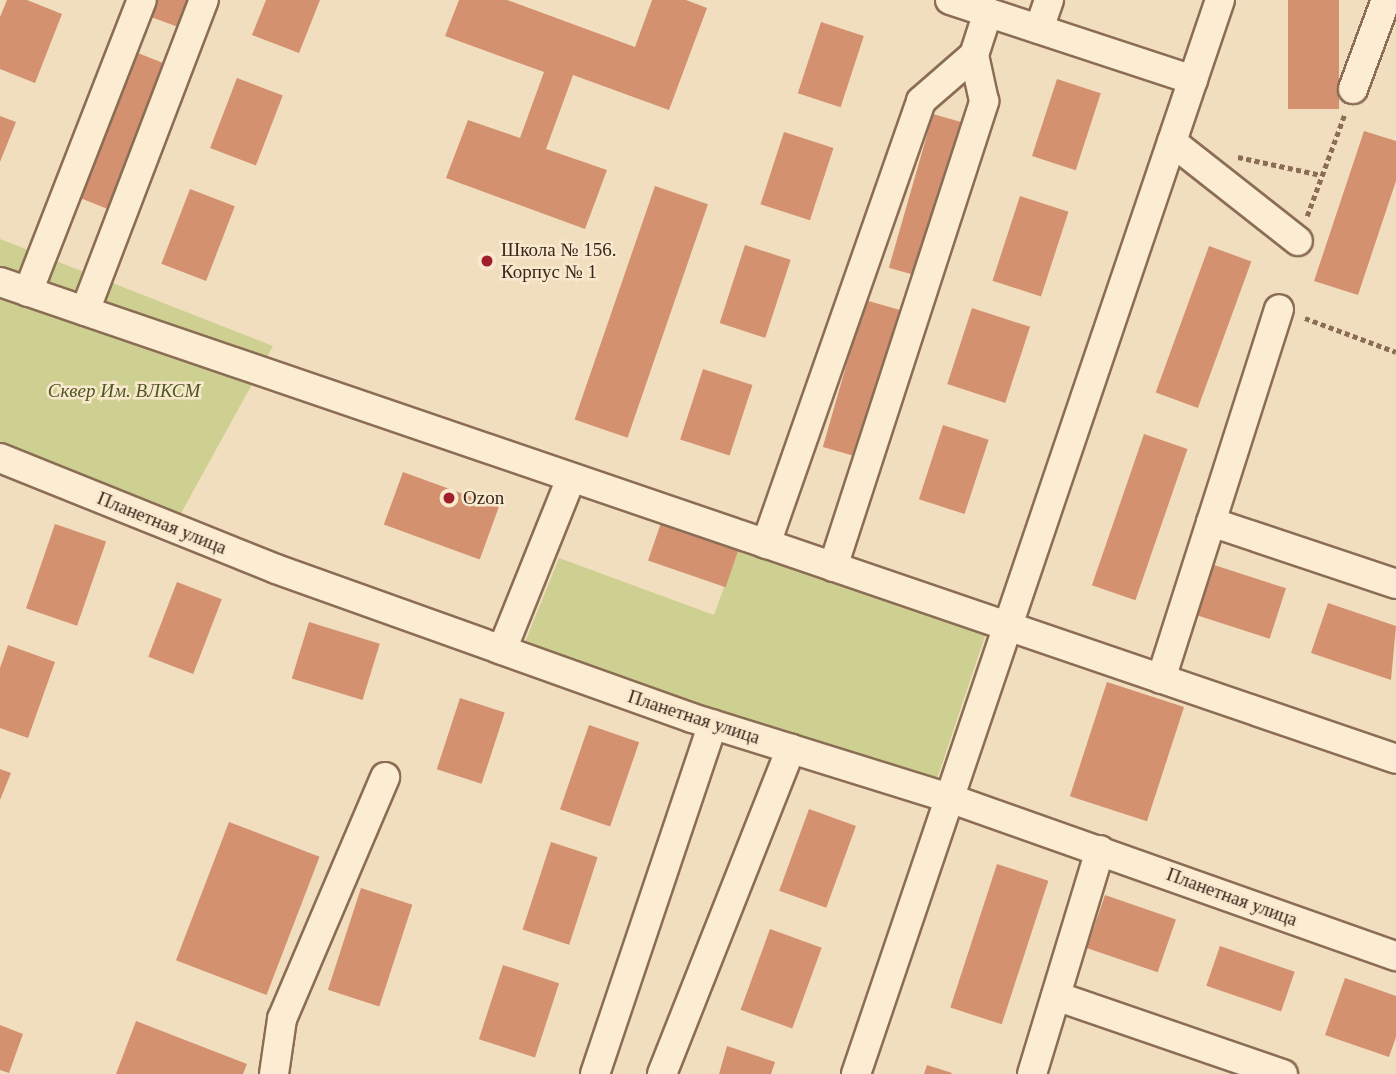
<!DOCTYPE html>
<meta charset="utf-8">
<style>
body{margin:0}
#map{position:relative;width:1396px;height:1074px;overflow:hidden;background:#f1debe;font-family:"Times New Roman",serif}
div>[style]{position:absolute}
.green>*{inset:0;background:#ced091}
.building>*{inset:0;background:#d39170;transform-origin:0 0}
.path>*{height:4.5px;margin-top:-2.25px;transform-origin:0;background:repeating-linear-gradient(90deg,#8b6d55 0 5px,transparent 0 8.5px)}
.roads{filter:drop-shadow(2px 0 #8b6d55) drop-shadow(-2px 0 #8b6d55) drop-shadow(0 2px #8b6d55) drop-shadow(0 -2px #8b6d55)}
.minor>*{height:28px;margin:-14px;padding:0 14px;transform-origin:14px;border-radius:14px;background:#fbecd2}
.dots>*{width:19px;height:19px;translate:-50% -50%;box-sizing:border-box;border:4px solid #f8e9ce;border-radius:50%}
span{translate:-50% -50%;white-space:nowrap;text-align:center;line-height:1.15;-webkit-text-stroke:5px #f8e9ce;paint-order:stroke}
.poi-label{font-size:19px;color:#39271b}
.left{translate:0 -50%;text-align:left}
.park-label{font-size:19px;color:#4e5720;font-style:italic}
.street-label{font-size:19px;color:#39271b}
</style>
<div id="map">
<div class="green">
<div style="clip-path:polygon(0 239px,273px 346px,179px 517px,0 445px)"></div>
<div style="clip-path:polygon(740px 544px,987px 630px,936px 782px,684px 703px,523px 647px,559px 558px,714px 615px)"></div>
</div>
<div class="building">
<div style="clip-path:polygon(7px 0,27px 0,62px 14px,35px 83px,0 69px,0 17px)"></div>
<div style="clip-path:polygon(158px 0,191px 0,181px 28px,151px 17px)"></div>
<div style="clip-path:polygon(266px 0,320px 0,299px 53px,252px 35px)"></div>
<div style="clip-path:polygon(459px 0,507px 0,635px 47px,652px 0,686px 0,707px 8px,669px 110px,573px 75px,546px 149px,607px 170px,585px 229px,446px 178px,468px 120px,520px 138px,544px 72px,445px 36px)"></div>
<div style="left:1288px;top:0;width:51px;height:109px"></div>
<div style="left:821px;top:22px;width:45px;height:75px;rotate:18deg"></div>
<div style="left:133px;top:51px;width:37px;height:156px;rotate:22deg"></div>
<div style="left:237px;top:78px;width:49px;height:75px;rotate:21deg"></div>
<div style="left:1057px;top:79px;width:46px;height:81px;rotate:18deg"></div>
<div style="left:933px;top:114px;width:32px;height:160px;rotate:16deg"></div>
<div style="clip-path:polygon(0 116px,16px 122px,0 162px)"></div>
<div style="clip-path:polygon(1364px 131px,1396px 141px,1396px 181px,1358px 295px,1314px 281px)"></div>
<div style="left:784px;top:132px;width:52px;height:76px;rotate:18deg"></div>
<div style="left:655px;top:186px;width:56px;height:247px;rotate:19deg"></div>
<div style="left:190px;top:189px;width:48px;height:80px;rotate:21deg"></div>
<div style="left:1020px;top:196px;width:51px;height:89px;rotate:18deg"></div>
<div style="left:745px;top:245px;width:48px;height:82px;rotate:18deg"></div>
<div style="left:1209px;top:246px;width:45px;height:156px;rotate:20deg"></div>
<div style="left:865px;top:300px;width:40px;height:153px;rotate:16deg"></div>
<div style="left:972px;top:308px;width:61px;height:80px;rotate:18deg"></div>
<div style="left:703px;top:369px;width:52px;height:74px;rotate:18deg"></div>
<div style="left:943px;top:425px;width:48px;height:78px;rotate:18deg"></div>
<div style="left:1144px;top:434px;width:46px;height:160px;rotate:19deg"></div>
<div style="left:403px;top:472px;width:102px;height:56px;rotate:20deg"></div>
<div style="left:663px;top:517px;width:82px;height:46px;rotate:19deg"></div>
<div style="left:55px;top:524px;width:54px;height:89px;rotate:19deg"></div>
<div style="left:1208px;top:563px;width:82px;height:53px;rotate:18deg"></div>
<div style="left:177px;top:582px;width:48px;height:80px;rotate:21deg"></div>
<div style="clip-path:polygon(1328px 603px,1396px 626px,1391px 680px,1311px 653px)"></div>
<div style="left:309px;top:622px;width:74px;height:59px;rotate:17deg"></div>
<div style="clip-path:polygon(8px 645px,55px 662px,28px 738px,0 728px,0 668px)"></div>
<div style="left:1107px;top:682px;width:81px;height:120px;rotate:18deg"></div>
<div style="left:460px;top:698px;width:47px;height:75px;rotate:18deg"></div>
<div style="left:589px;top:725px;width:53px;height:89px;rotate:19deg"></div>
<div style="clip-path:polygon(0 769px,11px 773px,0 800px)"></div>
<div style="left:809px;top:809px;width:50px;height:87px;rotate:20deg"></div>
<div style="left:229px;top:822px;width:97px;height:148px;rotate:21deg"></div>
<div style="left:551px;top:842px;width:49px;height:92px;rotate:18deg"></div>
<div style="left:997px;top:864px;width:54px;height:151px;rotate:18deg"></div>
<div style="left:361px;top:888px;width:54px;height:107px;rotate:18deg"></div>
<div style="left:1105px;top:895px;width:75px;height:56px;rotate:19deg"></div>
<div style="left:770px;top:929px;width:55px;height:86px;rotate:20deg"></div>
<div style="left:1220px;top:946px;width:79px;height:42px;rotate:19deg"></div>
<div style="left:503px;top:965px;width:59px;height:78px;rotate:18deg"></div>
<div style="clip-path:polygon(1345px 978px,1396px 996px,1396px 1037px,1389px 1057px,1325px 1035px)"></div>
<div style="clip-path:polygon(136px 1021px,247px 1064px,243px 1074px,116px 1074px)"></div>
<div style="clip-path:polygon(0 1025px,23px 1034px,9px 1073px,0 1070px)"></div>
<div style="clip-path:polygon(727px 1046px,775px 1062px,771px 1074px,719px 1074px)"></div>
<div style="clip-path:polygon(927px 1065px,952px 1073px,951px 1074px,924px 1074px)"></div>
</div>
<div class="path">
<div style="left:1238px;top:157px;width:85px;rotate:12.2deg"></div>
<div style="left:1307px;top:216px;width:110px;rotate:-69.7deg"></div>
<div style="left:1305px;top:318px;width:97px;rotate:20.5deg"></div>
</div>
<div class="roads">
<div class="minor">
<div style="left:950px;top:0;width:256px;rotate:18.2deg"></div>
<div style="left:1039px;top:29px;width:31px;rotate:-71deg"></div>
<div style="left:1353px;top:89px;width:95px;rotate:-69.7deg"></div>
<div style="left:1172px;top:142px;width:160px;rotate:38.2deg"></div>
<div style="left:0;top:282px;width:1475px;rotate:18.86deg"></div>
<div style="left:28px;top:292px;width:313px;rotate:-68.7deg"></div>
<div style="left:85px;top:311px;width:333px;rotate:-69.1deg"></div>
<div style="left:0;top:458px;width:297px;rotate:21.9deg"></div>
<div style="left:276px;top:569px;width:442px;rotate:19.7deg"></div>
<div style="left:692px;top:718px;width:269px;rotate:17.3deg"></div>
<div style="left:949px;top:798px;width:474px;rotate:19.5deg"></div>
<div style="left:1211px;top:522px;width:195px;rotate:18.5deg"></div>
<div style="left:766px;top:544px;width:469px;rotate:-70.7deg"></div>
<div style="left:921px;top:101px;width:70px;rotate:-41deg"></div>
<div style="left:833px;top:567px;width:490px;rotate:-72deg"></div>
<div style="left:984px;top:101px;width:47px;rotate:-102.3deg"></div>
<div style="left:974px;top:55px;width:45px;rotate:-72deg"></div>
<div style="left:502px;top:650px;width:185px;rotate:-68.1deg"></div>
<div style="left:1161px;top:679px;width:388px;rotate:-72.3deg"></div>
<div style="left:1056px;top:996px;width:240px;rotate:19deg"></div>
<div style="left:274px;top:1074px;width:56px;rotate:-81.7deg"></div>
<div style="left:282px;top:1019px;width:263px;rotate:-66.9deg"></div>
<div style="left:595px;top:1074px;width:369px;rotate:-71.4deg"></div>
<div style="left:662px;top:1074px;width:350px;rotate:-68.4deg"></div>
<div style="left:856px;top:1074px;width:1134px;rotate:-71.28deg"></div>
<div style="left:1032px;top:1074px;width:234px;rotate:-73.1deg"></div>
</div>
</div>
<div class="dots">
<div style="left:487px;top:261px;background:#9f202b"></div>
<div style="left:449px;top:498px;background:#9f202b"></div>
</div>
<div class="poi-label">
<span class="left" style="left:501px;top:261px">Школа № 156.<br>Корпус № 1</span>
<span class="left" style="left:463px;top:498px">Ozon</span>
</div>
<div class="park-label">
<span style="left:124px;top:391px">Сквер Им. ВЛКСМ</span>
</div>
<div class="street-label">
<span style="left:162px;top:523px;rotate:22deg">Планетная улица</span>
<span style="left:694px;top:717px;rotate:18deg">Планетная улица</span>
<span style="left:1232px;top:897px;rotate:20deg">Планетная улица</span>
</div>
</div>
